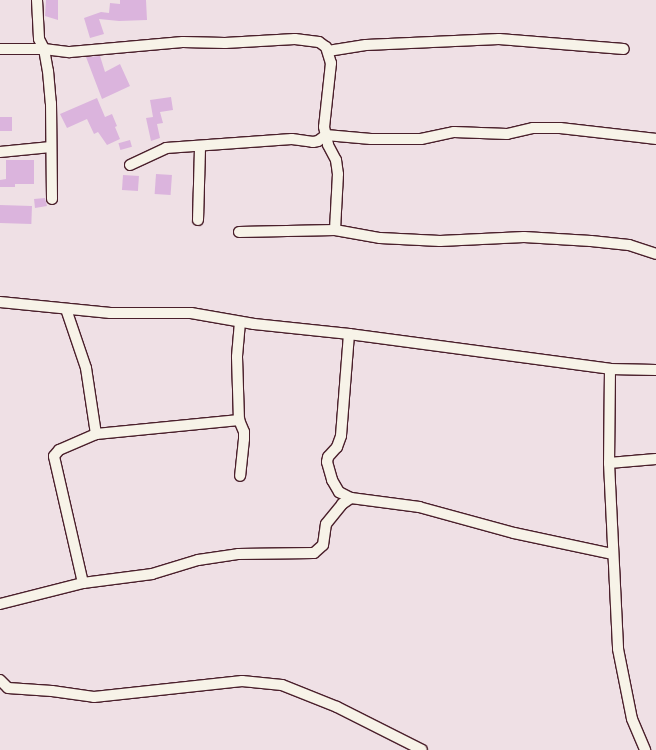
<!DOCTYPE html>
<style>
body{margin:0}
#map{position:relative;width:656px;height:750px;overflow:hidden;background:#efe0e5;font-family:"Balsamiq Sans",sans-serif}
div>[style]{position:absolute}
.building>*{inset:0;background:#dbb4dd;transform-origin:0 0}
.roads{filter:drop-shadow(1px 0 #4a1f2b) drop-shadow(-1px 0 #4a1f2b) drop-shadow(0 1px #4a1f2b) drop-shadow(0 -1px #4a1f2b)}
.minor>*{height:10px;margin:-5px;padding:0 5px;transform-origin:5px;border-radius:5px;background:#f7f3e8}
span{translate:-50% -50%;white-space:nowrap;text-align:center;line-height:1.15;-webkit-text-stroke:4px #f7f3e8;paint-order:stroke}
</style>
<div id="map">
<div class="building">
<div style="clip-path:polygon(46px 0,58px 0,58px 20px,45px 16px)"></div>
<div style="clip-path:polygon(120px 0,146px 0,147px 20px,119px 21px,99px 19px,104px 34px,90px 38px,84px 18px,101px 12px,109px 13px,110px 3px,120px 4px)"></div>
<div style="clip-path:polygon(100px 56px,105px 72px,120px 64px,130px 86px,102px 99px,86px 57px)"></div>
<div style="clip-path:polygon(171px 97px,173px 110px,160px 112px,163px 123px,157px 124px,160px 138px,151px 141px,146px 118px,153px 117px,150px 100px)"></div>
<div style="clip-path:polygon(97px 98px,105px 117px,112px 114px,117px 126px,115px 127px,120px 139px,107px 145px,98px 132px,94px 134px,87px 119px,67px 128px,60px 114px)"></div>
<div style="left:12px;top:117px;width:14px;height:12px;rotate:90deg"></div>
<div style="left:130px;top:140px;width:7px;height:12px;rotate:74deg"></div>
<div style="clip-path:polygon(6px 160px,34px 160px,34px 184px,15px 184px,15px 187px,0 187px,0 180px,6px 179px)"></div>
<div style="left:156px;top:174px;width:16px;height:20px;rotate:4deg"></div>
<div style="left:123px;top:175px;width:16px;height:15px;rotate:4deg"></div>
<div style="clip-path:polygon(45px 198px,47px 206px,35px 208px,34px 199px)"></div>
<div style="left:0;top:205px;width:32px;height:18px;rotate:2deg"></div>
</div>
<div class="roads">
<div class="minor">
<div style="left:37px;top:0;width:39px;rotate:87deg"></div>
<div style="left:39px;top:39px;width:11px;rotate:63deg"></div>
<div style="left:44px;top:49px;width:22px;rotate:80deg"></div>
<div style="left:48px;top:71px;width:32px;rotate:85deg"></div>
<div style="left:51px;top:103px;width:96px;rotate:89.4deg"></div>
<div style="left:0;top:49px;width:44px"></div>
<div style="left:44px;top:49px;width:26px;rotate:7deg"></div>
<div style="left:70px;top:52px;width:113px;rotate:-5.1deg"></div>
<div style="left:183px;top:42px;width:42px;rotate:1.4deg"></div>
<div style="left:225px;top:43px;width:70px;rotate:-3.3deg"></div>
<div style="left:295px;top:39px;width:24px;rotate:7deg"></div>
<div style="left:319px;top:42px;width:9px;rotate:36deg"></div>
<div style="left:326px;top:47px;width:17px;rotate:73deg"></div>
<div style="left:331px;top:63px;width:64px;rotate:96.2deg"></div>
<div style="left:324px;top:127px;width:18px;rotate:77deg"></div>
<div style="left:328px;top:145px;width:17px;rotate:62deg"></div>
<div style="left:336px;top:160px;width:14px;rotate:82deg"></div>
<div style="left:338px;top:174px;width:56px;rotate:93.1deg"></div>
<div style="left:328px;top:51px;width:38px;rotate:-9deg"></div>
<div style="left:366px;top:45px;width:133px;rotate:-2.6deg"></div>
<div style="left:499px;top:39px;width:125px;rotate:4.6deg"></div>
<div style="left:0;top:152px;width:51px;rotate:-5.6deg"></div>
<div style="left:130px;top:165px;width:40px;rotate:-25deg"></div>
<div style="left:166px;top:148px;width:126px;rotate:-4.1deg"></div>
<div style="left:292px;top:139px;width:21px;rotate:8deg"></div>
<div style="left:313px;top:142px;width:5px;rotate:-11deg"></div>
<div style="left:318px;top:141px;width:10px;rotate:-37deg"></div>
<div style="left:326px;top:135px;width:45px;rotate:5.1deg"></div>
<div style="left:371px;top:139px;width:50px"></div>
<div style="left:421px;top:139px;width:34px;rotate:-12deg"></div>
<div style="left:454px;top:132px;width:53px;rotate:2.2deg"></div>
<div style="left:507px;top:134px;width:27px;rotate:-13deg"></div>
<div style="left:533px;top:128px;width:27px"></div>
<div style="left:560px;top:128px;width:97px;rotate:6.5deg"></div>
<div style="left:198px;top:220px;width:73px;rotate:-88.4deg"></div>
<div style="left:239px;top:232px;width:96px;rotate:-1.2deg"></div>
<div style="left:335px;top:230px;width:46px;rotate:10.1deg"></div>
<div style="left:380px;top:238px;width:60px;rotate:2.9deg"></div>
<div style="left:440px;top:241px;width:84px;rotate:-2.7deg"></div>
<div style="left:524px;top:237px;width:67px;rotate:3.4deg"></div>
<div style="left:591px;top:241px;width:38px;rotate:6deg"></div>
<div style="left:629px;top:245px;width:28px;rotate:18deg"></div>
<div style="left:0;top:302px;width:111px;rotate:5.7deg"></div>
<div style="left:110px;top:313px;width:81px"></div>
<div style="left:191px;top:313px;width:64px;rotate:9.9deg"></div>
<div style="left:254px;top:324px;width:96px;rotate:6deg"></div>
<div style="left:349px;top:334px;width:263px;rotate:7.6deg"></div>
<div style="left:610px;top:369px;width:46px;rotate:1.2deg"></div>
<div style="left:66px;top:309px;width:62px;rotate:71.3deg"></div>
<div style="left:86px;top:368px;width:67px;rotate:81.4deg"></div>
<div style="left:240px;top:322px;width:35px;rotate:95deg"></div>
<div style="left:237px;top:357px;width:63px;rotate:88.2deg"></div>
<div style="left:239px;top:420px;width:13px;rotate:67deg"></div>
<div style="left:244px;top:432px;width:7px;rotate:90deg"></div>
<div style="left:244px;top:439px;width:37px;rotate:96deg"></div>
<div style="left:349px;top:334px;width:102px;rotate:94.5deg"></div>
<div style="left:341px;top:436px;width:12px;rotate:110deg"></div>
<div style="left:337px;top:447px;width:13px;rotate:132deg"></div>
<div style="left:328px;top:457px;width:5px;rotate:101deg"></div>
<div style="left:327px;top:462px;width:19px;rotate:74deg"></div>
<div style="left:332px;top:480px;width:14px;rotate:60deg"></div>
<div style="left:339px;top:492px;width:13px;rotate:27deg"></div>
<div style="left:351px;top:498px;width:69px;rotate:7.5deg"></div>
<div style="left:419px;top:507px;width:98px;rotate:15.3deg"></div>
<div style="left:514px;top:533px;width:100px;rotate:12.1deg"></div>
<div style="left:610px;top:369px;width:94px;rotate:90.6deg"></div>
<div style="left:609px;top:463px;width:186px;rotate:87.2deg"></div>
<div style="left:618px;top:649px;width:71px;rotate:78.7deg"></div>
<div style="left:632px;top:719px;width:34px;rotate:67deg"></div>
<div style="left:609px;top:463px;width:47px;rotate:-4.9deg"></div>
<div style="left:83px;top:583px;width:130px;rotate:-102.9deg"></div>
<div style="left:54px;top:456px;width:8px;rotate:-50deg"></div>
<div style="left:59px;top:450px;width:40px;rotate:-23.4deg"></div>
<div style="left:96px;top:434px;width:144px;rotate:-5.6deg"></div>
<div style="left:0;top:604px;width:86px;rotate:-14.2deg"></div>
<div style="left:83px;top:583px;width:70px;rotate:-7.4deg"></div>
<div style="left:152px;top:574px;width:48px;rotate:-16.9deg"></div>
<div style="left:198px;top:560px;width:40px;rotate:-8.5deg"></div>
<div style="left:238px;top:554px;width:76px;rotate:-0.8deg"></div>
<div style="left:314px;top:553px;width:12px;rotate:-42deg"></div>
<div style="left:323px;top:545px;width:21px;rotate:-82deg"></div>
<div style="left:326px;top:524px;width:26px;rotate:-51deg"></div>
<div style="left:342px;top:504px;width:11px;rotate:-34deg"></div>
<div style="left:0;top:680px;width:11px;rotate:45deg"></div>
<div style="left:8px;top:688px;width:44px;rotate:3.9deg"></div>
<div style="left:52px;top:691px;width:42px;rotate:8.1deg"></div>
<div style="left:94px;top:697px;width:149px;rotate:-6.2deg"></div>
<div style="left:242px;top:681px;width:40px;rotate:5.7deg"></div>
<div style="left:282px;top:685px;width:59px;rotate:21.8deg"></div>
<div style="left:337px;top:707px;width:95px;rotate:26.8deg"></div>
</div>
</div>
</div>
